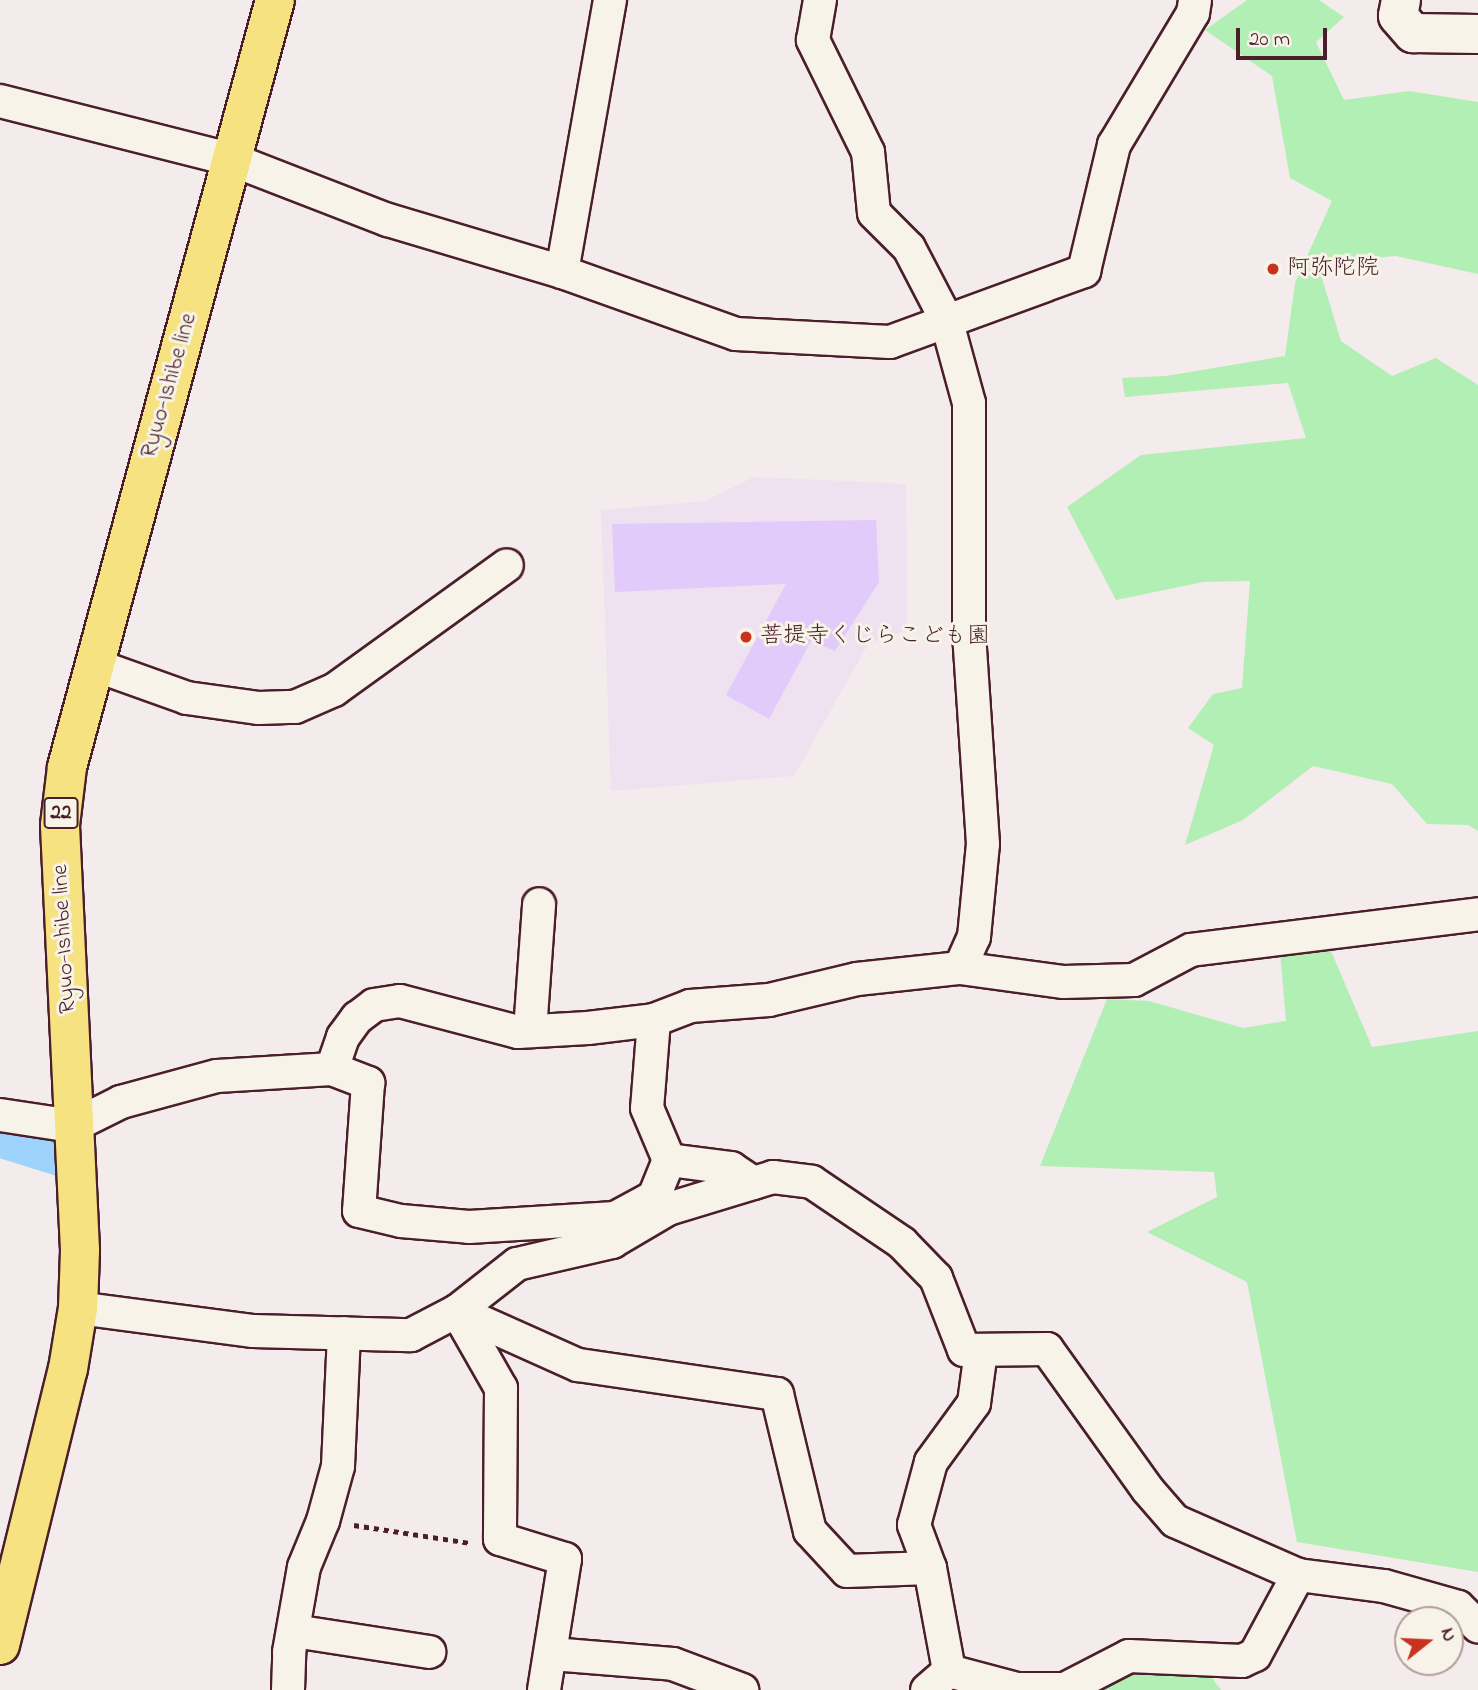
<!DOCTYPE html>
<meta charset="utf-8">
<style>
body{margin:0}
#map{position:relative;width:1478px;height:1690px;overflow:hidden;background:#f3ebec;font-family:"Indie Flower","Klee One",sans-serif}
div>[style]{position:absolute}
.built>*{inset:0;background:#eee1f0}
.green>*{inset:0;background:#b2efb5}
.river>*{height:54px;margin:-27px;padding:0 27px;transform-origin:27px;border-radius:27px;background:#9dd3fc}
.building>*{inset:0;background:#e1cbfb}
.path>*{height:4.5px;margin-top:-2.25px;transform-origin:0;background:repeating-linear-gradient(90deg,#4a1f2b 0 5px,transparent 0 10px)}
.roads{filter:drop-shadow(2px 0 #4a1f2b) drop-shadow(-2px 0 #4a1f2b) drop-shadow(0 2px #4a1f2b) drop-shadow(0 -2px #4a1f2b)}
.minor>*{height:32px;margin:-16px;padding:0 16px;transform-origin:16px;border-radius:16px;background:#f7f3e8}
.tertiary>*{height:38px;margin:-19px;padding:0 19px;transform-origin:19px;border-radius:19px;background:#f7f3e8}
.primary>*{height:38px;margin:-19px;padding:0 19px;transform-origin:19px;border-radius:19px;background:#f6e281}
.dots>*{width:19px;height:19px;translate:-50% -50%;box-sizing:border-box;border:4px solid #f7f3e8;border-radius:50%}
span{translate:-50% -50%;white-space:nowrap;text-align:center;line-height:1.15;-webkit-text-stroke:6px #f7f3e8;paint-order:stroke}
.shield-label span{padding:2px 5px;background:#f7f3e8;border:2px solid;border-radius:5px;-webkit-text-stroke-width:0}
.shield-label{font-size:21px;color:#4a1f2b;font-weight:700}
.poi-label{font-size:23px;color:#4a1f2b}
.left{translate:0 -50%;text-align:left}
.street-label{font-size:23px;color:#4a1f2b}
.north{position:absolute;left:1394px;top:1606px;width:70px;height:70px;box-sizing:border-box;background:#f7f3e8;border:2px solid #b29e9c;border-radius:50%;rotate:72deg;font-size:19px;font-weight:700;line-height:28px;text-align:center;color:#4a1f2b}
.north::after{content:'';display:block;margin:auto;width:24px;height:32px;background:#c8321e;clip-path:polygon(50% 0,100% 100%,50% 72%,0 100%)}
.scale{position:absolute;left:1236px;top:28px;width:91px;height:32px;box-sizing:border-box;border:4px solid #4a1f2b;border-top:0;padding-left:9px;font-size:21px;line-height:24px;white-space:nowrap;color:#4a1f2b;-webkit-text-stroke:5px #f7f3e8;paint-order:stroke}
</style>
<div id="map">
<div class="built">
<div style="clip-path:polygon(754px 477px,906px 484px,907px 630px,868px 644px,794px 776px,611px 791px,601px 510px,705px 501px)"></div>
</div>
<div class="green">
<div style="clip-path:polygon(1247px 0,1319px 0,1344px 17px,1316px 42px,1344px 100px,1409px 91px,1478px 102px,1478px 274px,1396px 256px,1317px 262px,1341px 341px,1392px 376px,1436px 358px,1478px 385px,1478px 831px,1468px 825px,1427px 824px,1392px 784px,1313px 766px,1243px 820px,1185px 845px,1214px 745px,1188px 728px,1213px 694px,1242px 688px,1250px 581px,1203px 582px,1116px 600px,1067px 507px,1141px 455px,1306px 438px,1288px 383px,1125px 397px,1122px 378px,1166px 376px,1285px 356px,1295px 283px,1332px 201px,1290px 178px,1272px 76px,1205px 30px)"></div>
<div style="clip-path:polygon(1331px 951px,1372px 1047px,1478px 1031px,1478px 1572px,1297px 1542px,1247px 1282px,1147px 1232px,1217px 1197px,1214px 1172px,1040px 1166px,1107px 999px,1149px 1001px,1243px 1028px,1286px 1021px,1280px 952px)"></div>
<div style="clip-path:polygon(1134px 1669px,1212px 1678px,1221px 1690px,1094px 1690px)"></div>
</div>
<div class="river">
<div style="left:0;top:1130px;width:67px;rotate:17.4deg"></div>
</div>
<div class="building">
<div style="clip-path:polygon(876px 520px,879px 582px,835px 651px,811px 641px,769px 719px,726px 695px,786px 584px,615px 592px,612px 524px)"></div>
</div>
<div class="path">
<div style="left:354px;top:1525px;width:117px;rotate:8.8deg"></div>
</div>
<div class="roads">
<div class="minor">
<div style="left:0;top:101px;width:240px;rotate:14.2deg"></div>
<div style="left:233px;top:160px;width:166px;rotate:21.2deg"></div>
<div style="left:388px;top:220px;width:182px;rotate:16.6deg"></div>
<div style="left:562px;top:272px;width:185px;rotate:19.6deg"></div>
<div style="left:736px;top:334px;width:154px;rotate:3deg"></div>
<div style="left:890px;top:342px;width:207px;rotate:-20.1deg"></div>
<div style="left:1084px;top:271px;width:130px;rotate:-76.6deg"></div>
<div style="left:1114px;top:145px;width:154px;rotate:-59.1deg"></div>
<div style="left:1193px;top:13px;width:13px;rotate:-81deg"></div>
<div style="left:562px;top:272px;width:276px;rotate:-80deg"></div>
<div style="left:92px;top:664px;width:101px;rotate:19.7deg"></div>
<div style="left:187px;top:698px;width:73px;rotate:7.9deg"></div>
<div style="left:259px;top:708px;width:36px;rotate:-2deg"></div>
<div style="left:295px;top:707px;width:43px;rotate:-23.6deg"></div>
<div style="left:334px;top:690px;width:213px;rotate:-35.8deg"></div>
<div style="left:960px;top:968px;width:105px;rotate:7.7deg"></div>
<div style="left:1064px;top:982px;width:70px;rotate:-1.6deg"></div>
<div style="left:1134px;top:980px;width:64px;rotate:-27.8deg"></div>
<div style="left:1191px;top:950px;width:289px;rotate:-7.1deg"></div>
<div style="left:654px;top:1020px;width:88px;rotate:94.5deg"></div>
<div style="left:647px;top:1108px;width:56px;rotate:67.1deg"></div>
<div style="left:669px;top:1160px;width:63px;rotate:7.4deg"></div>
<div style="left:731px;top:1168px;width:27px;rotate:34deg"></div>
<div style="left:530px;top:1031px;width:127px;rotate:-85.9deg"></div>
<div style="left:332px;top:1069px;width:39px;rotate:21deg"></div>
<div style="left:368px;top:1083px;width:128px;rotate:94deg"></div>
<div style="left:359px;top:1211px;width:43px;rotate:13.4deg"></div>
<div style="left:401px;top:1221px;width:68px;rotate:5deg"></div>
<div style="left:469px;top:1227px;width:146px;rotate:-3.5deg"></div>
<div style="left:615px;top:1218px;width:44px;rotate:-28.3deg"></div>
<div style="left:654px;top:1197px;width:40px;rotate:-68deg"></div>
<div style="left:0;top:1115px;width:74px;rotate:8.6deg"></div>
<div style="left:73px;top:1126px;width:54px;rotate:-26.6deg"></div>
<div style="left:121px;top:1102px;width:99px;rotate:-15.2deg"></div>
<div style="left:217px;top:1076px;width:115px;rotate:-3.5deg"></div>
<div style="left:332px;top:1069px;width:34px;rotate:-71deg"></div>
<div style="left:343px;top:1037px;width:24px;rotate:-54deg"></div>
<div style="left:357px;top:1018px;width:21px;rotate:-37deg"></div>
<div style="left:374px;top:1005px;width:26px;rotate:-9deg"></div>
<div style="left:400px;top:1001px;width:122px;rotate:14.7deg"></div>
<div style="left:518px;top:1032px;width:70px;rotate:-3.3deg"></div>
<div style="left:588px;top:1028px;width:66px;rotate:-6.9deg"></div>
<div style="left:654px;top:1020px;width:39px;rotate:-21deg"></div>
<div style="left:690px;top:1006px;width:79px;rotate:-4.3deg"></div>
<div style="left:769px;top:1000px;width:90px;rotate:-13.4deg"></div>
<div style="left:857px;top:979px;width:104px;rotate:-6.1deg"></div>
<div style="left:960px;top:968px;width:34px;rotate:-66deg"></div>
<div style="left:974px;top:937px;width:93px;rotate:-84.5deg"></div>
<div style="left:983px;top:844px;width:209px;rotate:-93.8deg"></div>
<div style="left:969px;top:635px;width:232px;rotate:-90deg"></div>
<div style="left:969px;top:403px;width:87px;rotate:-105.3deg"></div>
<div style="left:946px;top:319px;width:80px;rotate:-117.5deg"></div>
<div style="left:909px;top:248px;width:49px;rotate:-135deg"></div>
<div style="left:874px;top:213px;width:61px;rotate:-95.6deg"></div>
<div style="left:868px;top:152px;width:125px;rotate:-116.2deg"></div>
<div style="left:813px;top:40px;width:41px;rotate:-80.1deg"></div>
<div style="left:78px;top:1308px;width:177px;rotate:7.5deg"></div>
<div style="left:253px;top:1331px;width:158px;rotate:1.5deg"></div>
<div style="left:411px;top:1335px;width:52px;rotate:-27.6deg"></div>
<div style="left:457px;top:1311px;width:76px;rotate:-38.1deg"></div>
<div style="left:517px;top:1264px;width:98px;rotate:-13deg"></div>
<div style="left:612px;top:1242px;width:65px;rotate:-30.5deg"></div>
<div style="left:668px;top:1209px;width:110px;rotate:-16.9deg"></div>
<div style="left:773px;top:1177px;width:39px;rotate:7deg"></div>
<div style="left:812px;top:1182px;width:109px;rotate:34.1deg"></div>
<div style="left:902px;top:1243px;width:49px;rotate:45.8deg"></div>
<div style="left:936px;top:1278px;width:77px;rotate:68.7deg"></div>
<div style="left:964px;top:1350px;width:83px;rotate:-0.7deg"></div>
<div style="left:1047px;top:1349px;width:173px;rotate:54.4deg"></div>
<div style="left:1148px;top:1490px;width:41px;rotate:48.9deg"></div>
<div style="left:1175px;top:1521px;width:134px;rotate:23.7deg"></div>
<div style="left:1298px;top:1575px;width:87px;rotate:7.3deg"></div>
<div style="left:1384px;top:1586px;width:77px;rotate:15.8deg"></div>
<div style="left:1458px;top:1607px;width:28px;rotate:44deg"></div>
<div style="left:457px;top:1311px;width:133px;rotate:24.1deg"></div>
<div style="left:578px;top:1365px;width:201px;rotate:8.3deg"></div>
<div style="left:777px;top:1394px;width:141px;rotate:76.5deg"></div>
<div style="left:810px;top:1531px;width:54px;rotate:47.2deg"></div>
<div style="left:847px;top:1571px;width:83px;rotate:-2.1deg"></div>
<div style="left:930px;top:1568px;width:105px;rotate:79.5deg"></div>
<div style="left:949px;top:1671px;width:29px;rotate:139deg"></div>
<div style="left:457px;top:1311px;width:89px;rotate:60.3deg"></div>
<div style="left:501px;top:1388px;width:151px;rotate:90.4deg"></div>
<div style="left:500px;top:1539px;width:68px;rotate:17.1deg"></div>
<div style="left:565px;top:1559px;width:133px;rotate:99.1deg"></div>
<div style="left:930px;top:1568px;width:46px;rotate:-110.4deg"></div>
<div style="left:914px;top:1525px;width:65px;rotate:-74.9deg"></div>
<div style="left:931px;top:1462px;width:73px;rotate:-53.9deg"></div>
<div style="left:974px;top:1403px;width:52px;rotate:-82.3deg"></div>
<div style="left:294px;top:1631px;width:137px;rotate:8.8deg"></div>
<div style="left:552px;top:1654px;width:121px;rotate:4.7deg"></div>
<div style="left:673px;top:1664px;width:74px;rotate:20.6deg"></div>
<div style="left:949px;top:1671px;width:70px;rotate:14.8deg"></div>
<div style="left:1017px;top:1689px;width:48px"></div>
<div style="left:1065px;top:1689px;width:72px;rotate:-27.3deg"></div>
<div style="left:1129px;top:1656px;width:113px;rotate:2.5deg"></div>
<div style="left:1242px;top:1661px;width:14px;rotate:-25deg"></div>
<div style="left:1255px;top:1655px;width:91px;rotate:-61.7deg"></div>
<div style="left:288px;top:1690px;width:38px;rotate:-88deg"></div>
<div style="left:289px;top:1652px;width:86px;rotate:-80deg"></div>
<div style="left:304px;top:1567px;width:50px;rotate:-67.6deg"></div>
<div style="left:323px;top:1521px;width:57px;rotate:-74.7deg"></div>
<div style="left:338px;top:1466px;width:133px;rotate:-87.4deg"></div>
</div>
<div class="tertiary">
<div style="left:1401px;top:0;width:16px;rotate:101deg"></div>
<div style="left:1398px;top:16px;width:23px;rotate:49deg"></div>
<div style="left:1413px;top:33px;width:65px;rotate:0.9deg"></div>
</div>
<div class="primary">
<div style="left:0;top:1645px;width:284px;rotate:-76.2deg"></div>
<div style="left:68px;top:1369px;width:62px;rotate:-80.7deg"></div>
<div style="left:78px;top:1308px;width:58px;rotate:-88deg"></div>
<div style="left:80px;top:1250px;width:425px;rotate:-92.7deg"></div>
<div style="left:60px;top:825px;width:58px;rotate:-83.1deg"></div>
<div style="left:67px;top:767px;width:795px;rotate:-74.83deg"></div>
</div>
</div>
<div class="dots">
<div style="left:1273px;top:269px;background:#c8321e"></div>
<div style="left:746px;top:637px;background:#c8321e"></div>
</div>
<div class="shield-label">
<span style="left:61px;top:813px">22</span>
</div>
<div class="poi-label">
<span class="left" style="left:1287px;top:269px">阿弥陀院</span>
<span class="left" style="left:760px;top:637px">菩提寺くじらこども園</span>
</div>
<div class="street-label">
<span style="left:170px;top:386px;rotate:-74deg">Ryuo-Ishibe line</span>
<span style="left:65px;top:939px;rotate:-93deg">Ryuo-Ishibe line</span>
</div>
<div class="north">N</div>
<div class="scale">20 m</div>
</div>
